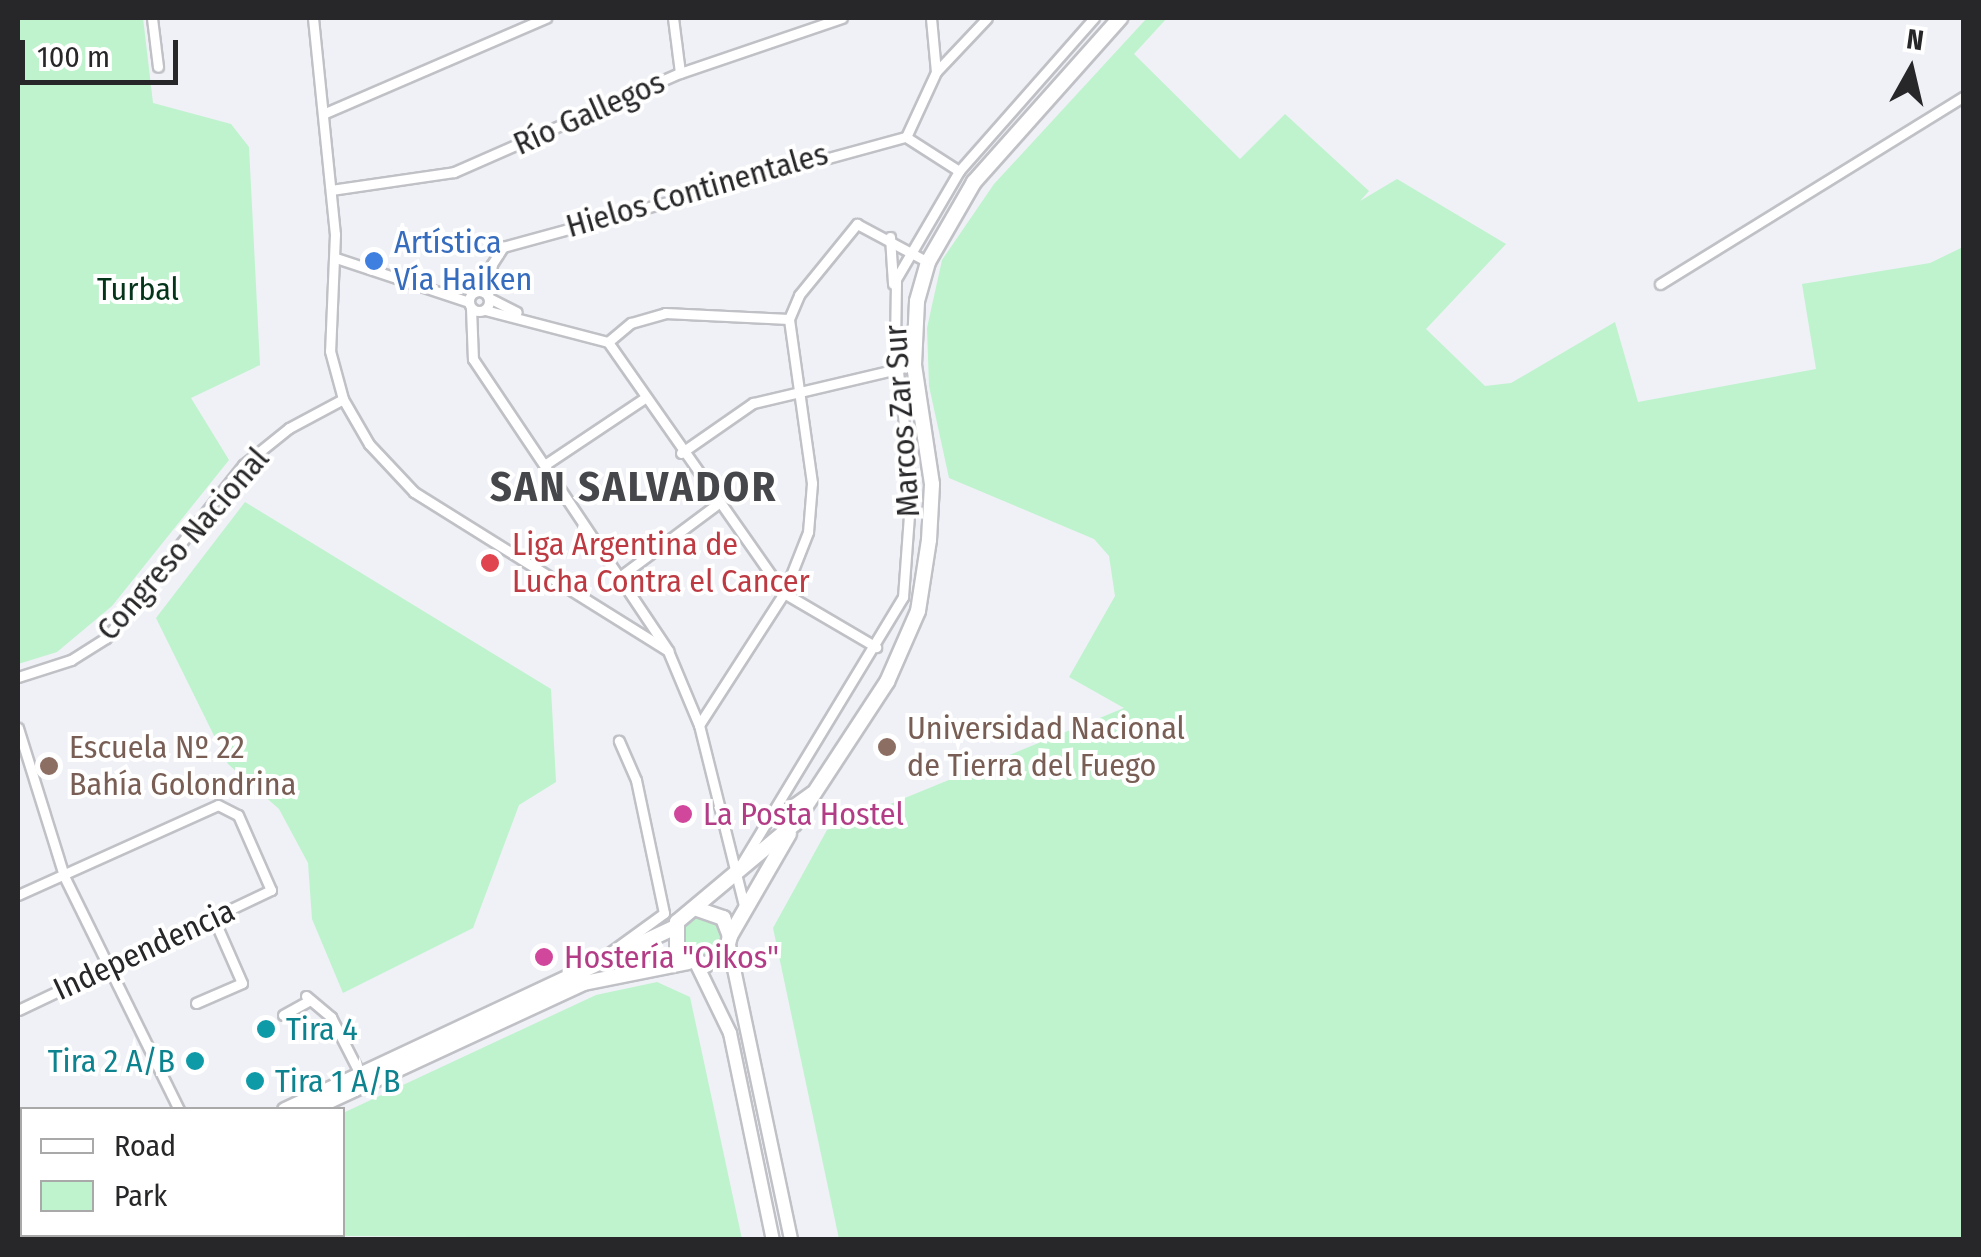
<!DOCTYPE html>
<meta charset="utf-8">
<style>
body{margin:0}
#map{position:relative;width:1981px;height:1257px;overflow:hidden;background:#eff1f6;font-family:"Fira Sans Condensed",sans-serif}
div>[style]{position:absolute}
.green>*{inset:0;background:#bef3cd}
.round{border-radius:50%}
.roads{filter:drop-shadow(2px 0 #c0c1c6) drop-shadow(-2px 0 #c0c1c6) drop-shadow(0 2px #c0c1c6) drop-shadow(0 -2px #c0c1c6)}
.street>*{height:9px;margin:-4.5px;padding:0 4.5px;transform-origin:4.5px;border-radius:4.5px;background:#fff}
.street>.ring{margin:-4.5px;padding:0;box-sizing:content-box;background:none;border:9px solid #fff;border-radius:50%}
.secondary>*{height:12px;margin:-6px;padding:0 6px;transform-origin:6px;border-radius:6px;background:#fff}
.primary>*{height:14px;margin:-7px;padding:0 7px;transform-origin:7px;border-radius:7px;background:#fff}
.dots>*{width:28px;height:28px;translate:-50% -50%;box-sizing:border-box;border:5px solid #fff;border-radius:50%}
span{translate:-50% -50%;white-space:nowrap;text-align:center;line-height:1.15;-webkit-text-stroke:8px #fff;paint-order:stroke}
.street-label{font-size:32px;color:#272729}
.shop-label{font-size:32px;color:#366cbe}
.left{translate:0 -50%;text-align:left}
.park-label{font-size:32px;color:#04341a}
.health-label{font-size:32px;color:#be3a42}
.education-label{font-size:32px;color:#785e54}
.hotel-label{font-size:32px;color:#b23c85}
.culture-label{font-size:32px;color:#0d838f}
.right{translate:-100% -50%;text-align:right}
.district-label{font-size:42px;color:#46474b;font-weight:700;letter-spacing:2.5px}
.frame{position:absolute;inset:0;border:20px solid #272729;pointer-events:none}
.legend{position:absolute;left:20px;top:1107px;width:325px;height:130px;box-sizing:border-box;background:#fff;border:2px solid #a9a9a9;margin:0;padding:12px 18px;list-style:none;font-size:30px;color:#272729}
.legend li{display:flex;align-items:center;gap:20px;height:50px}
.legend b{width:50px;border:2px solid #a9a9a9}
.north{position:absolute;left:1861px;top:20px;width:100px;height:100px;-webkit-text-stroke:8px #fff;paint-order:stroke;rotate:8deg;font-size:28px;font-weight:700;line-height:40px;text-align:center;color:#272729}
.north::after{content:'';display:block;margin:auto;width:35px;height:45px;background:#272729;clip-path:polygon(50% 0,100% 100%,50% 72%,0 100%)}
.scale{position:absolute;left:20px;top:40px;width:158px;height:45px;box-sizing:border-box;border:5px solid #272729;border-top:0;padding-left:12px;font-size:30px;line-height:35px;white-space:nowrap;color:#272729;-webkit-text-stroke:8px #fff;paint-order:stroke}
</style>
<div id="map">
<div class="green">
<div style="clip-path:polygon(18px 18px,143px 18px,153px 103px,231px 124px,249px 147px,260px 365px,191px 398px,229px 460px,112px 606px,57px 652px,18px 664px)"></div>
<div style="clip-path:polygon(1147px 18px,1167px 18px,1134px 54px,1240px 159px,1285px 114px,1369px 191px,1360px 201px,1397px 179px,1506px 244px,1426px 329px,1485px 386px,1511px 383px,1615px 322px,1638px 402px,1816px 369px,1802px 284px,1930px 263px,1963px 247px,1963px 1239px,839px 1239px,773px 928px,827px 830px,1124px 708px,1069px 677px,1115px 596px,1109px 556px,1094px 539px,949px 478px,929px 386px,927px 328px,942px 260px,994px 184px)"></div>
<div style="clip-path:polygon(245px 502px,551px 689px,556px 782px,519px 805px,473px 928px,343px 993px,312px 919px,308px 863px,279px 809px,228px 764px,156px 618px)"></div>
<div class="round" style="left:681px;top:915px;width:42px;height:42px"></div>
<div style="clip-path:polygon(657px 982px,690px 997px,742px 1239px,224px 1235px,342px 1234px,343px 1113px,596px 995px)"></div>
</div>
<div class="roads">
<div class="street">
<div style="left:152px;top:18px;width:49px;rotate:83deg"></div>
<div style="left:313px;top:18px;width:217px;rotate:84.2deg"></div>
<div style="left:335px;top:234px;width:117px;rotate:92.4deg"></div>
<div style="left:330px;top:351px;width:50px;rotate:74.8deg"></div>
<div style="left:343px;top:399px;width:52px;rotate:60deg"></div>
<div style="left:369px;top:444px;width:66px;rotate:46.8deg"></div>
<div style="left:414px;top:492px;width:300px;rotate:32deg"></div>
<div style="left:668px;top:651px;width:80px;rotate:67.3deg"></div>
<div style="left:699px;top:725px;width:191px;rotate:76deg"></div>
<div style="left:673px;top:18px;width:55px;rotate:82.7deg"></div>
<div style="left:936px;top:72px;width:74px;rotate:-46.6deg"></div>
<div style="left:325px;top:113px;width:241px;rotate:-23.3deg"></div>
<div style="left:906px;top:137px;width:72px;rotate:-65.2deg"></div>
<div style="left:936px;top:72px;width:54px;rotate:-95.3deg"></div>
<div style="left:906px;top:137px;width:63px;rotate:32.7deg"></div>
<div style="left:331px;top:190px;width:124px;rotate:-8.3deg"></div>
<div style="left:454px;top:172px;width:247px;rotate:-23.7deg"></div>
<div style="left:680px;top:73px;width:171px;rotate:-18.8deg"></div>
<div style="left:890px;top:237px;width:47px;rotate:86.3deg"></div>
<div style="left:336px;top:258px;width:140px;rotate:18.3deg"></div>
<div style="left:1660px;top:284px;width:357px;rotate:-31.7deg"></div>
<div class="ring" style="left:469px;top:291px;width:11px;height:11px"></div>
<div style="left:474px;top:292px;width:54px;rotate:-57.2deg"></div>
<div style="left:503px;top:247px;width:418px;rotate:-15.3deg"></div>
<div style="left:488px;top:296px;width:32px;rotate:-83deg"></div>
<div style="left:489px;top:298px;width:31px;rotate:27deg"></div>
<div style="left:471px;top:308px;width:51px;rotate:87.8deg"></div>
<div style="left:473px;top:359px;width:350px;rotate:56.2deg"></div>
<div style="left:485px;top:310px;width:127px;rotate:14.6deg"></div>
<div style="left:608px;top:342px;width:30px;rotate:-40deg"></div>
<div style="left:631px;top:323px;width:35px;rotate:-16deg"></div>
<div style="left:665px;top:313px;width:124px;rotate:2.8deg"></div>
<div style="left:608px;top:342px;width:307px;rotate:55deg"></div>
<div style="left:784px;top:593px;width:107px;rotate:30.4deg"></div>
<div style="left:681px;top:453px;width:88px;rotate:-34.8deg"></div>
<div style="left:753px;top:403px;width:165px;rotate:-13.3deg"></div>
<div style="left:546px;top:464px;width:117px;rotate:-33.8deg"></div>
<div style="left:622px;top:575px;width:117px;rotate:-36.7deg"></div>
<div style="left:18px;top:677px;width:56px;rotate:-17.8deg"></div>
<div style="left:71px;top:660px;width:41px;rotate:-32.2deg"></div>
<div style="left:106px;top:638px;width:221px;rotate:-51.6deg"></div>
<div style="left:243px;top:465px;width:59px;rotate:-38.8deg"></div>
<div style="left:289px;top:428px;width:61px;rotate:-28.2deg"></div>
<div style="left:699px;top:725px;width:157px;rotate:-57.2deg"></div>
<div style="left:784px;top:593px;width:66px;rotate:-68.5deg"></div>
<div style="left:808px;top:532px;width:49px;rotate:-85.3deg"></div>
<div style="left:812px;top:483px;width:166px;rotate:-98deg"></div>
<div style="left:789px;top:319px;width:26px;rotate:-67deg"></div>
<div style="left:799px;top:295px;width:92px;rotate:-50.8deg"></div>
<div style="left:857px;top:224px;width:81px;rotate:28.2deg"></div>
<div style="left:18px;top:728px;width:155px;rotate:72.7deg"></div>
<div style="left:64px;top:876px;width:261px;rotate:63.8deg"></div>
<div style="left:775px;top:817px;width:44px;rotate:-35.8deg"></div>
<div style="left:740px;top:866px;width:315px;rotate:-58.8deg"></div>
<div style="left:903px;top:597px;width:110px;rotate:-85.8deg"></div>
<div style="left:911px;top:487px;width:143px;rotate:-96.4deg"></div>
<div style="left:895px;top:345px;width:66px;rotate:-89.1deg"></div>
<div style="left:896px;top:279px;width:125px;rotate:-59.7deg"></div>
<div style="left:959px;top:171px;width:204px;rotate:-48.6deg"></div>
<div style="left:18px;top:895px;width:219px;rotate:-24.2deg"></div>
<div style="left:218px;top:805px;width:22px;rotate:27deg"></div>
<div style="left:238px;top:815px;width:82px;rotate:66.3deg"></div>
<div style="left:271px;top:890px;width:280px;rotate:154.6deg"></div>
<div style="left:601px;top:959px;width:78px;rotate:-36.1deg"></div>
<div style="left:664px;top:913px;width:136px;rotate:-101.9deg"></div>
<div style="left:636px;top:780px;width:43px;rotate:-113.6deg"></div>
<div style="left:306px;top:996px;width:33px;rotate:40deg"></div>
<div style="left:331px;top:1017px;width:66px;rotate:63deg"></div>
<div style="left:196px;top:1003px;width:50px;rotate:-23.5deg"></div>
<div style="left:242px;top:983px;width:72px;rotate:-113.7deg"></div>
<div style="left:283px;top:1015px;width:31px;rotate:-29deg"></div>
</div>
<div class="secondary">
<div style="left:729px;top:945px;width:301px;rotate:78.1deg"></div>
<div style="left:697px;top:965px;width:76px;rotate:64.1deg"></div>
<div style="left:730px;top:1033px;width:211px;rotate:78.3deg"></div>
</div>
<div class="primary">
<div style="left:697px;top:909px;width:28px;rotate:19deg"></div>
<div style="left:723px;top:918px;width:19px;rotate:69deg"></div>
<div style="left:730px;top:936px;width:16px;rotate:104deg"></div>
<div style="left:726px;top:952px;width:25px;rotate:148deg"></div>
<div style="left:705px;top:965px;width:31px;rotate:-153deg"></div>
<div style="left:677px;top:951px;width:29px;rotate:-90deg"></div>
<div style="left:677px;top:922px;width:153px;rotate:-39.9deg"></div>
<div style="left:794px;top:824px;width:170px;rotate:-56.8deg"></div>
<div style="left:887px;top:682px;width:77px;rotate:-66.4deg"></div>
<div style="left:918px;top:611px;width:72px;rotate:-81.2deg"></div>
<div style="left:929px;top:540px;width:56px;rotate:-86.9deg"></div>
<div style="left:932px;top:484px;width:120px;rotate:-98.6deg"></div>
<div style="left:914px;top:365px;width:64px;rotate:-87.3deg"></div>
<div style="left:917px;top:301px;width:41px;rotate:-74.2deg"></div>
<div style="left:928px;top:262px;width:92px;rotate:-60.1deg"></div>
<div style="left:974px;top:182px;width:220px;rotate:-48.3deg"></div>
<div style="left:730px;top:936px;width:118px;rotate:-60deg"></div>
<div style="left:285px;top:1110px;width:431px;rotate:-25.1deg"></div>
<div style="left:310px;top:1110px;width:302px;rotate:-24.9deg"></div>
<div style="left:584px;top:983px;width:106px;rotate:-11.4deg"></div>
<div style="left:18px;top:1231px;width:4px;rotate:-27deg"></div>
<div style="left:30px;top:1240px;width:13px;rotate:-29deg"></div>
</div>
</div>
<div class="dots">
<div style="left:374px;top:261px;background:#3f7fe0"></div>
<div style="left:490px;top:563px;background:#e0444e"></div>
<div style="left:887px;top:747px;background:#8d6e63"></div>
<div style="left:49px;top:766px;background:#8d6e63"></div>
<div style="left:683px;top:814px;background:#d1479c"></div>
<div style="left:544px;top:957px;background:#d1479c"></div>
<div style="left:266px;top:1029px;background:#0f9aa8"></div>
<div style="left:195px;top:1061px;background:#0f9aa8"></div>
<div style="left:255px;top:1081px;background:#0f9aa8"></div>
</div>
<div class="street-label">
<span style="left:589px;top:113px;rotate:-24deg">Río Gallegos</span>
<span style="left:697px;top:190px;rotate:-16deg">Hielos Continentales</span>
<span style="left:902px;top:421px;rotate:-94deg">Marcos Zar Sur</span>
<span style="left:183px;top:544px;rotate:-49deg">Congreso Nacional</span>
<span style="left:144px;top:950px;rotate:-25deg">Independencia</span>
</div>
<div class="shop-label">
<span class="left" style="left:394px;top:261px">Artística<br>Vía Haiken</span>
</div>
<div class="park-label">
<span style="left:138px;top:289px">Turbal</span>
</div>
<div class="health-label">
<span class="left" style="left:512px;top:563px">Liga Argentina de<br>Lucha Contra el Cancer</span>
</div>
<div class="education-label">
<span class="left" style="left:907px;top:747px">Universidad Nacional<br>de Tierra del Fuego</span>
<span class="left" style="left:69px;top:766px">Escuela Nº 22<br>Bahía Golondrina</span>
</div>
<div class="hotel-label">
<span class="left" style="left:703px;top:814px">La Posta Hostel</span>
<span class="left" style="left:564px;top:957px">Hostería "Oikos"</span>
</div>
<div class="culture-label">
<span class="left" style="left:286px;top:1029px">Tira 4</span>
<span class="right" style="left:175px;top:1061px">Tira 2 A/B</span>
<span class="left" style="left:275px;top:1081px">Tira 1 A/B</span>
</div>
<div class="district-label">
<span style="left:634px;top:487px">SAN SALVADOR</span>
</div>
<div class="frame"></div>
<ul class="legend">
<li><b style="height:12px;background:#fff"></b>Road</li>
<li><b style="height:28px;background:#bef3cd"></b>Park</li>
</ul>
<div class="north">N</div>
<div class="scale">100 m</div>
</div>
